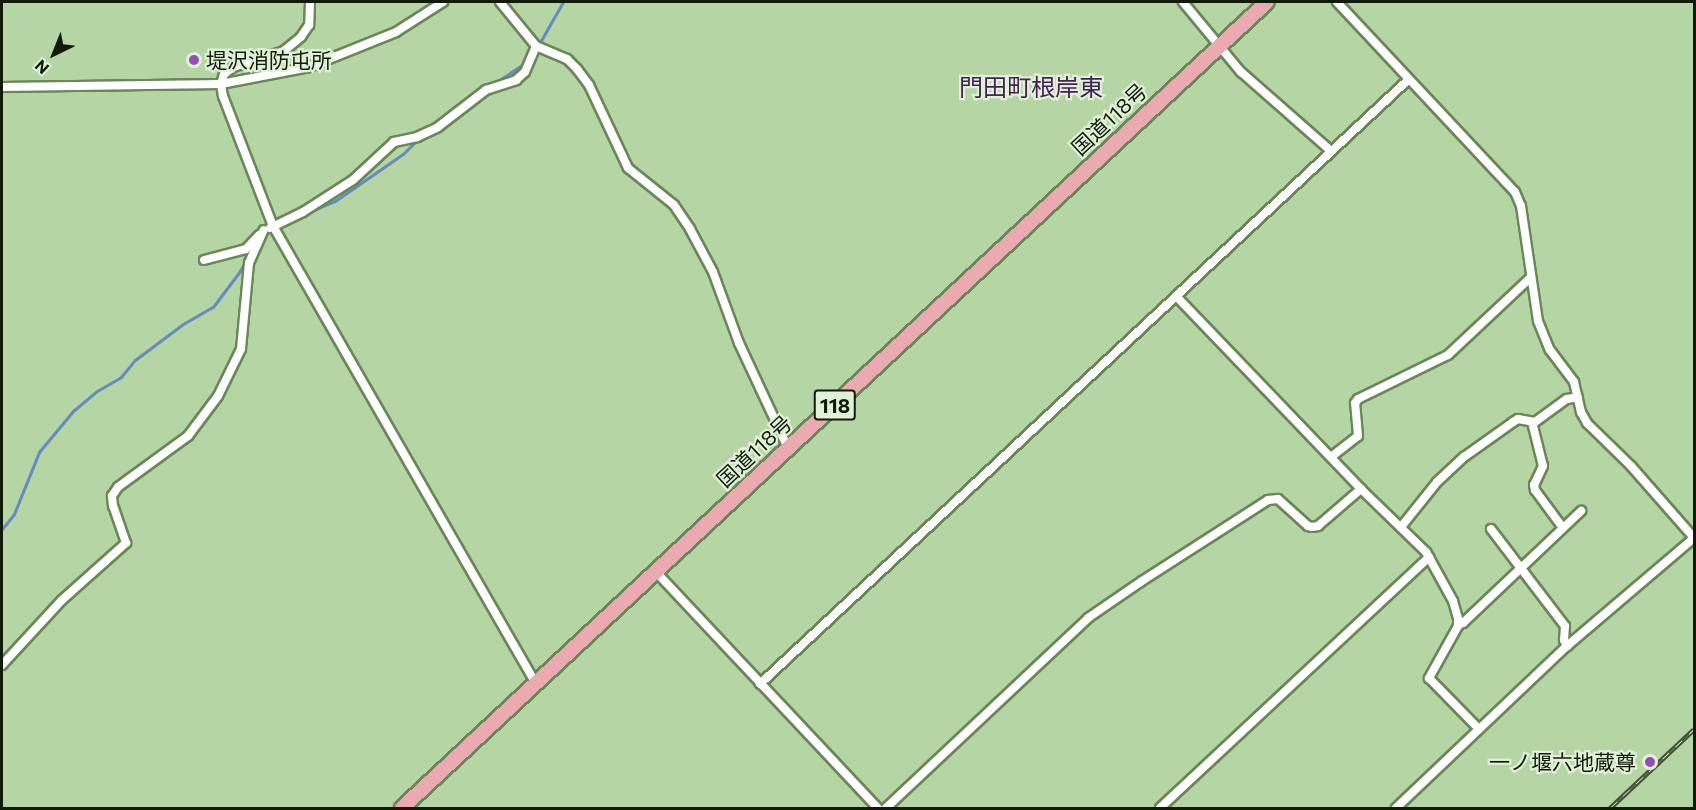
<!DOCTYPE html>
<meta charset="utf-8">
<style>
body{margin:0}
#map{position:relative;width:1696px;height:810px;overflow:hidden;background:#b6d5a4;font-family:Commissioner,"Noto Sans JP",sans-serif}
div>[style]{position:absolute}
.stream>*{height:3px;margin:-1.5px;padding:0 1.5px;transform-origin:1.5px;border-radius:1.5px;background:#648cbe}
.roads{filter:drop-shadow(2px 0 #698758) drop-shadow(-2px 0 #698758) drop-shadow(0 2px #698758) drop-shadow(0 -2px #698758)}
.minor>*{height:8px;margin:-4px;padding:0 4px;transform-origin:4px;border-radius:4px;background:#fff}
.trunk>*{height:14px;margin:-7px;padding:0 7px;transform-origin:7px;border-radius:7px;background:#eaaaaf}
.rail>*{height:5px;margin-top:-2.5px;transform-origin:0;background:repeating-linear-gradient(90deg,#e0f1d7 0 9px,#405136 0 18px);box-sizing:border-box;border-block:2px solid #405136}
.dots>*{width:16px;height:16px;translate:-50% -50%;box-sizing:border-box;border:3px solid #e0f1d7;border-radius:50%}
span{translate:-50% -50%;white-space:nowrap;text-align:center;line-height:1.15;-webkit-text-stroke:4.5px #e0f1d7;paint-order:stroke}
.shield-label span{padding:2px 4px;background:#e0f1d7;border:2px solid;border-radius:4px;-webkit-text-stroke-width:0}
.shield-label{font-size:20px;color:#101b09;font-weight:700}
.poi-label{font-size:21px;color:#101b09}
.left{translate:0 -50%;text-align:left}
.right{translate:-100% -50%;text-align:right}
.street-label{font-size:21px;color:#101b09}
.quarter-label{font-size:24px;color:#462157}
.frame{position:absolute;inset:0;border:3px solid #101b09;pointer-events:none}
.north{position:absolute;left:24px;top:24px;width:60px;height:60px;-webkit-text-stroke:4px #e0f1d7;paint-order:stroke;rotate:223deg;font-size:16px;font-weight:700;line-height:24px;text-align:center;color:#101b09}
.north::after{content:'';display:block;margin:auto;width:21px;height:27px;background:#101b09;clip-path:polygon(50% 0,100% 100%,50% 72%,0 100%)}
</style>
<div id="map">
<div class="stream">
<div style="left:539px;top:44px;width:48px;rotate:-60.3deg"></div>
<div style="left:495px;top:83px;width:37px;rotate:-34deg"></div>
<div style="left:311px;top:211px;width:26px;rotate:-23deg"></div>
<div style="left:335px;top:201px;width:83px;rotate:-34.7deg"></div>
<div style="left:403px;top:154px;width:20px;rotate:-45deg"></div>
<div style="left:2px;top:529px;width:19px;rotate:-51deg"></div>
<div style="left:14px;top:514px;width:67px;rotate:-68deg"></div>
<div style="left:39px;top:452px;width:53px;rotate:-50.3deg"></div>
<div style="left:73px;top:411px;width:31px;rotate:-40deg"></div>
<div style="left:97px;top:391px;width:28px;rotate:-30deg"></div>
<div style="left:121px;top:377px;width:22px;rotate:-51deg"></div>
<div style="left:135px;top:360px;width:60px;rotate:-36.9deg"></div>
<div style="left:183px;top:324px;width:34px;rotate:-30deg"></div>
<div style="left:213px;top:307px;width:45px;rotate:-53.1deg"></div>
<div style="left:240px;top:271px;width:25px;rotate:-63deg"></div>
</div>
<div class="roads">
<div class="minor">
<div style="left:310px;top:2px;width:23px;rotate:92deg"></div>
<div style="left:309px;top:25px;width:14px;rotate:124deg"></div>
<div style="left:301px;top:37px;width:22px;rotate:141deg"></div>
<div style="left:284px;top:51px;width:53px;rotate:162.6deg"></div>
<div style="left:233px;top:67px;width:11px;rotate:142deg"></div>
<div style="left:224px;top:74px;width:10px;rotate:107deg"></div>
<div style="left:221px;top:84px;width:12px;rotate:81deg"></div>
<div style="left:223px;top:96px;width:139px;rotate:69deg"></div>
<div style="left:273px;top:226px;width:528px;rotate:60.13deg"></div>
<div style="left:500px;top:2px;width:57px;rotate:50.7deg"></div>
<div style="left:536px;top:46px;width:34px;rotate:23deg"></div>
<div style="left:567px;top:59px;width:14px;rotate:45deg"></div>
<div style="left:577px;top:69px;width:20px;rotate:53deg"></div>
<div style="left:589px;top:85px;width:92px;rotate:64.8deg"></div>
<div style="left:628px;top:168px;width:59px;rotate:38.8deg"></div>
<div style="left:674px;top:205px;width:29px;rotate:56deg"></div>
<div style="left:690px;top:229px;width:49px;rotate:61.9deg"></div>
<div style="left:713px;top:272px;width:76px;rotate:69.9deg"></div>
<div style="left:739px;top:343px;width:116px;rotate:65deg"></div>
<div style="left:1183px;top:2px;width:91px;rotate:50.4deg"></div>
<div style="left:1241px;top:72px;width:120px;rotate:41.3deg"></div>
<div style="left:1337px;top:2px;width:260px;rotate:46.9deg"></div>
<div style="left:1515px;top:192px;width:15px;rotate:67deg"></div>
<div style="left:1521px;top:206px;width:116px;rotate:81.6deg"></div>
<div style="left:1538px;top:321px;width:31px;rotate:68deg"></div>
<div style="left:1550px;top:350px;width:40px;rotate:53deg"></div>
<div style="left:1574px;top:382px;width:31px;rotate:77deg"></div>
<div style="left:1581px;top:412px;width:13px;rotate:61deg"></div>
<div style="left:1587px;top:423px;width:62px;rotate:44.3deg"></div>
<div style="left:1631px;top:466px;width:96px;rotate:48.8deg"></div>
<div style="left:2px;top:87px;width:219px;rotate:-0.8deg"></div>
<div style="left:221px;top:84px;width:90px;rotate:-10.9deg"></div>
<div style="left:309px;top:67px;width:94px;rotate:-21.9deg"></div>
<div style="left:396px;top:32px;width:56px;rotate:-32.6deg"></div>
<div style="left:270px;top:228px;width:37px;rotate:-26deg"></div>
<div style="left:303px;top:212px;width:59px;rotate:-32.6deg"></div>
<div style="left:353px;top:180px;width:56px;rotate:-42.8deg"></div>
<div style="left:394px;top:142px;width:24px;rotate:-12deg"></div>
<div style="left:417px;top:137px;width:23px;rotate:-25deg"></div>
<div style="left:438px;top:127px;width:61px;rotate:-37.6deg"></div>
<div style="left:486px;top:90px;width:32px;rotate:-18deg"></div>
<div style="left:516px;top:80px;width:12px;rotate:-42deg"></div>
<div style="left:525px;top:72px;width:28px;rotate:-67deg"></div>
<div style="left:204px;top:260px;width:43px;rotate:-14.7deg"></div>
<div style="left:246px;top:249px;width:19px;rotate:-47deg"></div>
<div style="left:1176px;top:296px;width:267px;rotate:46.2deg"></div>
<div style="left:1361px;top:489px;width:91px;rotate:44.1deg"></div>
<div style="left:1426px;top:552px;width:56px;rotate:61.1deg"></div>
<div style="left:1453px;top:601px;width:19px;rotate:74deg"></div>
<div style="left:1458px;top:619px;width:7px;rotate:90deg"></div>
<div style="left:1458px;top:626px;width:60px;rotate:119.1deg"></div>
<div style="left:1429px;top:678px;width:71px;rotate:45.6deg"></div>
<div style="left:1532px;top:422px;width:45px;rotate:76deg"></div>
<div style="left:1543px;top:466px;width:21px;rotate:115deg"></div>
<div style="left:1534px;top:485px;width:5px;rotate:79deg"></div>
<div style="left:1535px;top:490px;width:47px;rotate:53.6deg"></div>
<div style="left:1331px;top:457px;width:34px;rotate:-38deg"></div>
<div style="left:1358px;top:436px;width:33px;rotate:-95deg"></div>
<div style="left:1355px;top:403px;width:5px;rotate:-53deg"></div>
<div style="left:1358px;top:399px;width:100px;rotate:-26.1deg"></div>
<div style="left:1448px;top:355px;width:112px;rotate:-43.2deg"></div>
<div style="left:1401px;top:527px;width:58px;rotate:-51.3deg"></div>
<div style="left:1437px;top:482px;width:37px;rotate:-43deg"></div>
<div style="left:1464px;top:457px;width:60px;rotate:-35.5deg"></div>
<div style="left:1513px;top:422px;width:6px;rotate:-31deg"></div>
<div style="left:1518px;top:419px;width:17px;rotate:10deg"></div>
<div style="left:1535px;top:422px;width:39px;rotate:-36deg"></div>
<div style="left:1567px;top:399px;width:11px;rotate:-10deg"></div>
<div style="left:1491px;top:529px;width:122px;rotate:52.7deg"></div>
<div style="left:1565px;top:626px;width:14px;rotate:94deg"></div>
<div style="left:1564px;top:640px;width:7px;rotate:63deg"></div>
<div style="left:656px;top:572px;width:324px;rotate:46.8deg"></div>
<div style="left:1458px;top:624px;width:5px;rotate:-11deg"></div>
<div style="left:1463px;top:623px;width:163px;rotate:-43.5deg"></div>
<div style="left:2px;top:665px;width:88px;rotate:-47.3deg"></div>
<div style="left:62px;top:600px;width:86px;rotate:-41.7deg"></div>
<div style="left:126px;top:543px;width:39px;rotate:-109deg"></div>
<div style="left:113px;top:506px;width:10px;rotate:-96deg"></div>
<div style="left:112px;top:496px;width:11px;rotate:-56deg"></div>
<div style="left:118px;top:487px;width:87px;rotate:-36.1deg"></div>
<div style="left:188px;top:436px;width:50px;rotate:-53.1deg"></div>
<div style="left:218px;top:396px;width:52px;rotate:-63.9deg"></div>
<div style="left:241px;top:349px;width:86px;rotate:-84.7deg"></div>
<div style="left:249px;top:263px;width:36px;rotate:-66deg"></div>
<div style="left:760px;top:684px;width:887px;rotate:-42.99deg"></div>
<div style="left:886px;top:808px;width:277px;rotate:-43.2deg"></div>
<div style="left:1088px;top:618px;width:65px;rotate:-34.4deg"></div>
<div style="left:1142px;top:581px;width:150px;rotate:-32.7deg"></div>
<div style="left:1268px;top:500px;width:10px;rotate:-6deg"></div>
<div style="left:1278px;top:499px;width:40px;rotate:42deg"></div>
<div style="left:1308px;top:526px;width:4px;rotate:14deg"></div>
<div style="left:1312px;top:527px;width:6px;rotate:-9deg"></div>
<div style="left:1318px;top:526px;width:57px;rotate:-40.7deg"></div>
<div style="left:1160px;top:808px;width:368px;rotate:-43deg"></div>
<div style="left:1396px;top:808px;width:236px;rotate:-43.5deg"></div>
<div style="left:1567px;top:646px;width:167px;rotate:-40.4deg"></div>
</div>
<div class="trunk">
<div style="left:402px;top:808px;width:1182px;rotate:-42.98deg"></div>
</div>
</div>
<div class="rail">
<div style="left:1610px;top:808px;width:115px;rotate:-43.2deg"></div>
</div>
<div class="dots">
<div style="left:194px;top:60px;background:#9849ba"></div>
<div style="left:1650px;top:762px;background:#9849ba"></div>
</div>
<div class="shield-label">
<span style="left:835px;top:405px">118</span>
</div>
<div class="poi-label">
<span class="left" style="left:206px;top:60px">堤沢消防屯所</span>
<span class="right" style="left:1636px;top:762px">一ノ堰六地蔵尊</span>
</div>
<div class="street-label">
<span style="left:1109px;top:119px;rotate:-43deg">国道118号</span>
<span style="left:754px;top:451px;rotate:-43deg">国道118号</span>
</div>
<div class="quarter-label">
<span style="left:1031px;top:87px">門田町根岸東</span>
</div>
<div class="frame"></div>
<div class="north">N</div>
</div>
